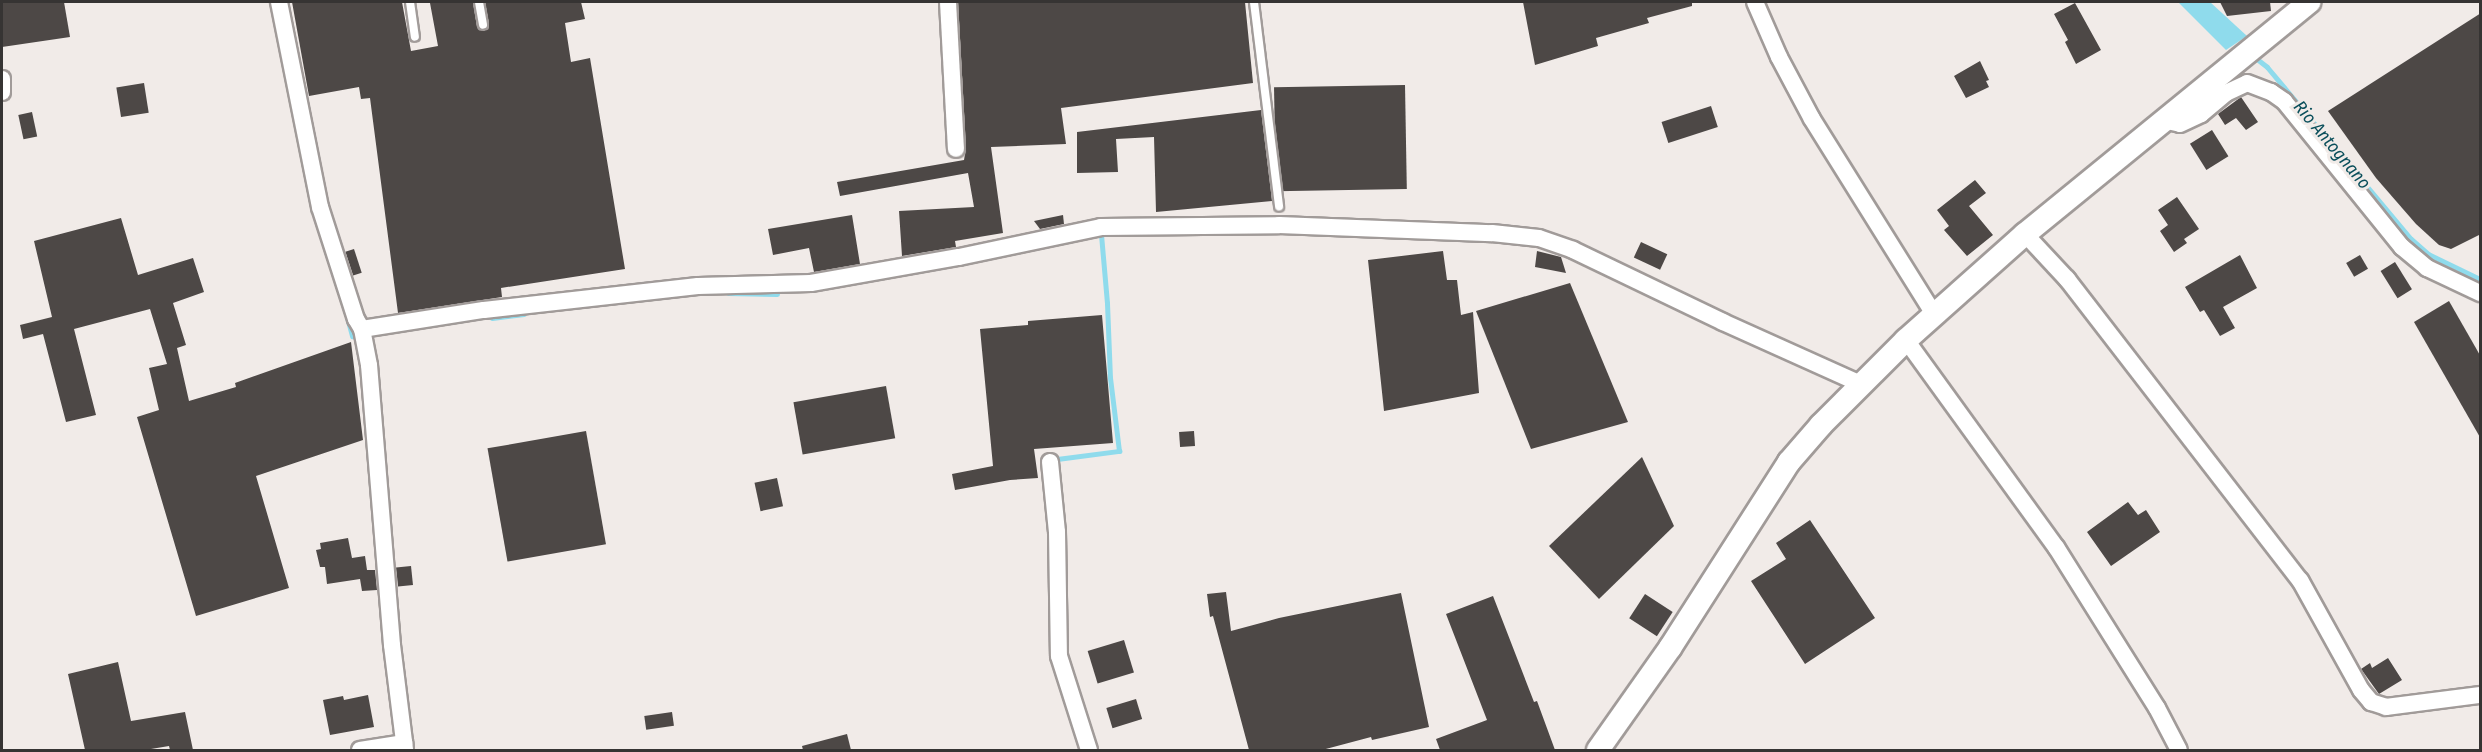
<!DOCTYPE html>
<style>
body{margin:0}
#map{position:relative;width:2482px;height:752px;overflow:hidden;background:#f1ebe8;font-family:"Fira Sans Condensed",sans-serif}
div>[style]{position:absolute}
.water>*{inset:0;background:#8fdbec}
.stream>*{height:5px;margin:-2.5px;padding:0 2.5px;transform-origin:2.5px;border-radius:2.5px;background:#8fdbec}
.building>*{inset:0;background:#4d4846;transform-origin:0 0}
.roads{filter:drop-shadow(2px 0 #a19b99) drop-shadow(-2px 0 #a19b99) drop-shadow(0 2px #a19b99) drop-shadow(0 -2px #a19b99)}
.lane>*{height:8px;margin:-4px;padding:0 4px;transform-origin:4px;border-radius:4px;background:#fff}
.street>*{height:16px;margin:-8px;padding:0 8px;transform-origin:8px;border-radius:8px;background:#fff}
.secondary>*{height:22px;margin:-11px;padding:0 11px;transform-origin:11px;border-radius:11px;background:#fff}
span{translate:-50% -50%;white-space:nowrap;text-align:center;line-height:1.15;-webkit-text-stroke:6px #f1ebe8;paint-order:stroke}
.water-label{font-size:18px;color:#0b4f5b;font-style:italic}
.frame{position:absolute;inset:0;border:3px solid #363433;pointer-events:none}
</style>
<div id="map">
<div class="water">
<div style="clip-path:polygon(2178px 2px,2210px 2px,2247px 36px,2226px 50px)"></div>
</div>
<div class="stream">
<div style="left:2253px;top:56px;width:18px;rotate:38deg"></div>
<div style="left:2267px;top:67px;width:224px;rotate:50.1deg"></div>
<div style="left:2411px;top:239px;width:23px;rotate:41deg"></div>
<div style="left:2428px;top:254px;width:58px;rotate:25.7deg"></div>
<div style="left:728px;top:293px;width:49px;rotate:1.2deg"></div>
<div style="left:347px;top:317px;width:20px;rotate:75deg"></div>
<div style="left:492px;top:318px;width:32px;rotate:-7deg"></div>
<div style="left:1057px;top:459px;width:63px;rotate:-7.4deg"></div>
<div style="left:1119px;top:451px;width:74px;rotate:-97deg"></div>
<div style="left:1110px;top:378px;width:75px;rotate:-92.3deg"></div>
<div style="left:1107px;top:303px;width:69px;rotate:-95deg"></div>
</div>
<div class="building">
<div style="clip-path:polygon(2px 2px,64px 2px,70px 37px,2px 47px)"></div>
<div style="clip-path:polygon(292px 2px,402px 2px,411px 51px,438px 46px,430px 3px,473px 2px,477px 27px,484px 31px,489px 24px,485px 2px,581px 2px,585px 19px,565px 23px,571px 62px,590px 58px,625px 269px,501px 288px,502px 297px,398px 313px,370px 98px,361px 99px,359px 87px,309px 96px)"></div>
<div style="clip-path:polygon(958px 2px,1245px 2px,1253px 83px,1061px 108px,1066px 144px,991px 147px,1003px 233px,955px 241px,956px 247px,902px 256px,899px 211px,974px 207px,968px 173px,840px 196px,837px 182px,964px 160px,966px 148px)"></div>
<div style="clip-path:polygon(1523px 2px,1692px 2px,1692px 6px,1647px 18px,1649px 23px,1596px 38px,1598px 46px,1535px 65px)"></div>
<div style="clip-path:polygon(2220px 2px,2270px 2px,2271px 11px,2227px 16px)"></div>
<div style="clip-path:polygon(2075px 3px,2101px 50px,2076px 64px,2065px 42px,2068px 40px,2054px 14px)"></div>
<div style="clip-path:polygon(2481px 13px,2481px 234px,2451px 249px,2439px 245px,2416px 224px,2376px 178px,2328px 111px)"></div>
<div style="clip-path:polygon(1980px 61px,1989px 80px,1986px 81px,1989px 87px,1966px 98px,1954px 76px)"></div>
<div style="left:144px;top:83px;width:30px;height:28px;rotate:81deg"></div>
<div style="left:1405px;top:85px;width:104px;height:131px;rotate:89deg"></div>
<div style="clip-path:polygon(2241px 97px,2258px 122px,2246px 130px,2236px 118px,2225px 125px,2218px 114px)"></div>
<div style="left:1711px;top:106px;width:22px;height:52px;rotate:72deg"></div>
<div style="clip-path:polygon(1261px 110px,1272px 201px,1156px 212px,1154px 137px,1116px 139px,1118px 172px,1077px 173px,1077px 132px)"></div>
<div style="left:32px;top:112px;width:25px;height:14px;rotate:78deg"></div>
<div style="left:2212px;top:130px;width:31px;height:26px;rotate:58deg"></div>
<div style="clip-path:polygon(1975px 180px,1986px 193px,1969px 206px,1993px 235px,1967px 256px,1944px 230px,1949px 226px,1937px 210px)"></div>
<div style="clip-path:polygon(2177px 197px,2199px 229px,2184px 239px,2187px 243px,2174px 252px,2160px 231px,2168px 225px,2158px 210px)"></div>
<div style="clip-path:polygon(852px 215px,860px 264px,814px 272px,809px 248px,773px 255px,768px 229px)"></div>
<div style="clip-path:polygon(1063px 215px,1064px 224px,1040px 229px,1034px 221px)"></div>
<div style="clip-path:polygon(121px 218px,138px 275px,193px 258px,204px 292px,173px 303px,186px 345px,177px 348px,189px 401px,236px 387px,235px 383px,351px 342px,363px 440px,256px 476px,289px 588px,196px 616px,137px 417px,159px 410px,149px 368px,167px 364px,150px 309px,74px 329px,96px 415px,66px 422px,43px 334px,23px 339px,20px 325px,52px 317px,34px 241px)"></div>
<div style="left:1641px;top:242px;width:29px;height:17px;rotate:25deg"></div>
<div style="left:354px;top:249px;width:25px;height:9px;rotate:72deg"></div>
<div style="clip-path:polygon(1443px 251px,1447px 280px,1457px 280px,1461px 315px,1473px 312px,1479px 393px,1384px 411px,1368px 260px)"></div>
<div style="clip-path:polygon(1537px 251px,1561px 257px,1566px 273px,1535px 267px)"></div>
<div style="clip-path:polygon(2240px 255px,2257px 288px,2223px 307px,2235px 328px,2220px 336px,2204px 310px,2200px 312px,2185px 287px)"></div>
<div style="left:2360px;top:255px;width:16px;height:16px;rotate:60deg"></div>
<div style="left:2395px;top:262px;width:32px;height:17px;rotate:58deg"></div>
<div style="clip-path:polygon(1570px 283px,1628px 422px,1531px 449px,1476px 311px)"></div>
<div style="clip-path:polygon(2449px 301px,2481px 357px,2481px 439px,2414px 322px)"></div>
<div style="clip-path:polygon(1102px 315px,1113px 443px,1034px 449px,1038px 478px,1010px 480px,955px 490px,952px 474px,993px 466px,980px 329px,1028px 325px,1028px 321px)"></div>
<div style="left:886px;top:386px;width:53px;height:94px;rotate:80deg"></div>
<div style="left:586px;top:431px;width:115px;height:100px;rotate:80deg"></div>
<div style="left:1194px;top:431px;width:15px;height:15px;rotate:86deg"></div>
<div style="clip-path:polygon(1642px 457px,1674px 526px,1599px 599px,1549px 546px)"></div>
<div style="left:777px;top:478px;width:29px;height:23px;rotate:78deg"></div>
<div style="clip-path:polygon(2128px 502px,2138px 515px,2146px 510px,2160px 532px,2111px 566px,2087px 532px)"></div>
<div style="clip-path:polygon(1810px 520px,1875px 618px,1805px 664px,1751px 581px,1786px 559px,1776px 543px)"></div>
<div style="clip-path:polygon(348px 538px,352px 558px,365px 556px,367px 570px,375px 570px,377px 590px,362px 591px,360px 579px,327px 584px,325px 567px,320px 567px,316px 550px,321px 549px,320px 543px)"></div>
<div style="left:411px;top:566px;width:19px;height:15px;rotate:84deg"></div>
<div style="clip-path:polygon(1226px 592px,1231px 631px,1279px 618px,1401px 593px,1429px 727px,1372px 740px,1371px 737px,1322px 750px,1249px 750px,1213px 616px,1210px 617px,1207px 594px)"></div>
<div style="left:1645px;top:594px;width:33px;height:29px;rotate:33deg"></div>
<div style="clip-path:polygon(1493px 596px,1534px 702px,1537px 701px,1555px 750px,1440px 750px,1436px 739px,1487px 720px,1446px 614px)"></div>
<div style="left:1124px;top:640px;width:34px;height:38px;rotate:73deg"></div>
<div style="clip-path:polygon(2388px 658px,2402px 680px,2379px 694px,2361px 669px,2370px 663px,2372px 668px)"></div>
<div style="clip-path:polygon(118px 662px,131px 721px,185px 712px,193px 750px,170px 750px,169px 746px,145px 750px,85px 750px,68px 674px)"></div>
<div style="clip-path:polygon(368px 695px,374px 727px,330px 735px,323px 700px,343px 696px,344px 700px)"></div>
<div style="left:1136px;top:699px;width:21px;height:31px;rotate:73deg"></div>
<div style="left:672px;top:712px;width:14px;height:28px;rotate:82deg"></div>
<div style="clip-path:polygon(847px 734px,851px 750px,803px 750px,802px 746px)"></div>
</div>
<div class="roads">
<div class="lane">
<div style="left:410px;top:2px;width:35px;rotate:82deg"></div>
<div style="left:479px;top:2px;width:23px;rotate:80deg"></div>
<div style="left:1254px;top:2px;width:206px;rotate:83deg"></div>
</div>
<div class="street">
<div style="left:279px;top:2px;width:209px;rotate:78.7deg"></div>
<div style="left:320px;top:207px;width:118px;rotate:72.2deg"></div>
<div style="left:356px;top:319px;width:12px;rotate:59deg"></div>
<div style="left:362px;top:329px;width:37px;rotate:79deg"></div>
<div style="left:369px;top:365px;width:281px;rotate:85.3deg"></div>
<div style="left:392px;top:645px;width:106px;rotate:82.9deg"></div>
<div style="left:948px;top:2px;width:147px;rotate:86.9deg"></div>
<div style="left:1755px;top:2px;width:60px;rotate:66.4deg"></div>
<div style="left:1779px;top:57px;width:70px;rotate:62deg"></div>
<div style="left:1812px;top:119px;width:230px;rotate:58deg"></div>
<div style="left:2px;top:79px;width:13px;rotate:90deg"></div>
<div style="left:2163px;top:120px;width:17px;rotate:13deg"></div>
<div style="left:2180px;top:124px;width:23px;rotate:-25deg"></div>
<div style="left:2201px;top:114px;width:33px;rotate:-40deg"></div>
<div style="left:2226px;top:93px;width:23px;rotate:-25deg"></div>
<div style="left:2247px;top:83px;width:26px;rotate:21deg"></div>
<div style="left:2271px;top:92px;width:16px;rotate:35deg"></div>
<div style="left:2284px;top:101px;width:188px;rotate:51.1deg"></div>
<div style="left:2402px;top:247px;width:33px;rotate:40deg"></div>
<div style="left:2427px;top:268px;width:59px;rotate:25.3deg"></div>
<div style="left:2025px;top:234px;width:62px;rotate:47deg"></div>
<div style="left:2067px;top:279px;width:381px;rotate:52.3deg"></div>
<div style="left:2300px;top:580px;width:126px;rotate:61deg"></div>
<div style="left:2361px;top:690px;width:16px;rotate:50deg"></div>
<div style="left:2371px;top:702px;width:16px;rotate:18deg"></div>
<div style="left:2386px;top:707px;width:95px;rotate:-7.3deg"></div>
<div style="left:362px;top:329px;width:123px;rotate:-8.9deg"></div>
<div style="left:484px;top:310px;width:215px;rotate:-6.4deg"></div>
<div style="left:698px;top:286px;width:113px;rotate:-1.5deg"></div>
<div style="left:811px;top:283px;width:150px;rotate:-10deg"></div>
<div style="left:959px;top:257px;width:145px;rotate:-11.9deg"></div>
<div style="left:1101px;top:227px;width:178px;rotate:-0.6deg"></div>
<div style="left:1279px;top:225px;width:213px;rotate:2.2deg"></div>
<div style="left:1492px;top:233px;width:47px;rotate:6.1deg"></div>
<div style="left:1539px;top:238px;width:36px;rotate:19deg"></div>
<div style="left:1573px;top:250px;width:166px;rotate:25.6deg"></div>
<div style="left:1723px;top:322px;width:151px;rotate:24.2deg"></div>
<div style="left:1906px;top:340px;width:256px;rotate:54.1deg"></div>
<div style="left:2056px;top:547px;width:190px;rotate:57.9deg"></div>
<div style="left:2157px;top:708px;width:47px;rotate:62.4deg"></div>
<div style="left:1050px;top:462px;width:70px;rotate:84.3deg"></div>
<div style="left:1057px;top:532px;width:124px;rotate:89.1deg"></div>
<div style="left:1059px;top:656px;width:99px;rotate:72.3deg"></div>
<div style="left:360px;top:750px;width:45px;rotate:-9deg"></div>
</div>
<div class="secondary">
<div style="left:1598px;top:750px;width:125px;rotate:-54.8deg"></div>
<div style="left:1670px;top:648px;width:221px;rotate:-57.4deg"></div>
<div style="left:1789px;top:462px;width:49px;rotate:-49.1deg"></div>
<div style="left:1821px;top:425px;width:120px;rotate:-45deg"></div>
<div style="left:1906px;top:340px;width:159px;rotate:-41.7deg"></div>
<div style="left:2025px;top:234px;width:367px;rotate:-39.2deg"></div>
</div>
</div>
<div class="water-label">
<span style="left:2332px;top:145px;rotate:50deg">Rio Antognano</span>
</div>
<div class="frame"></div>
</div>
